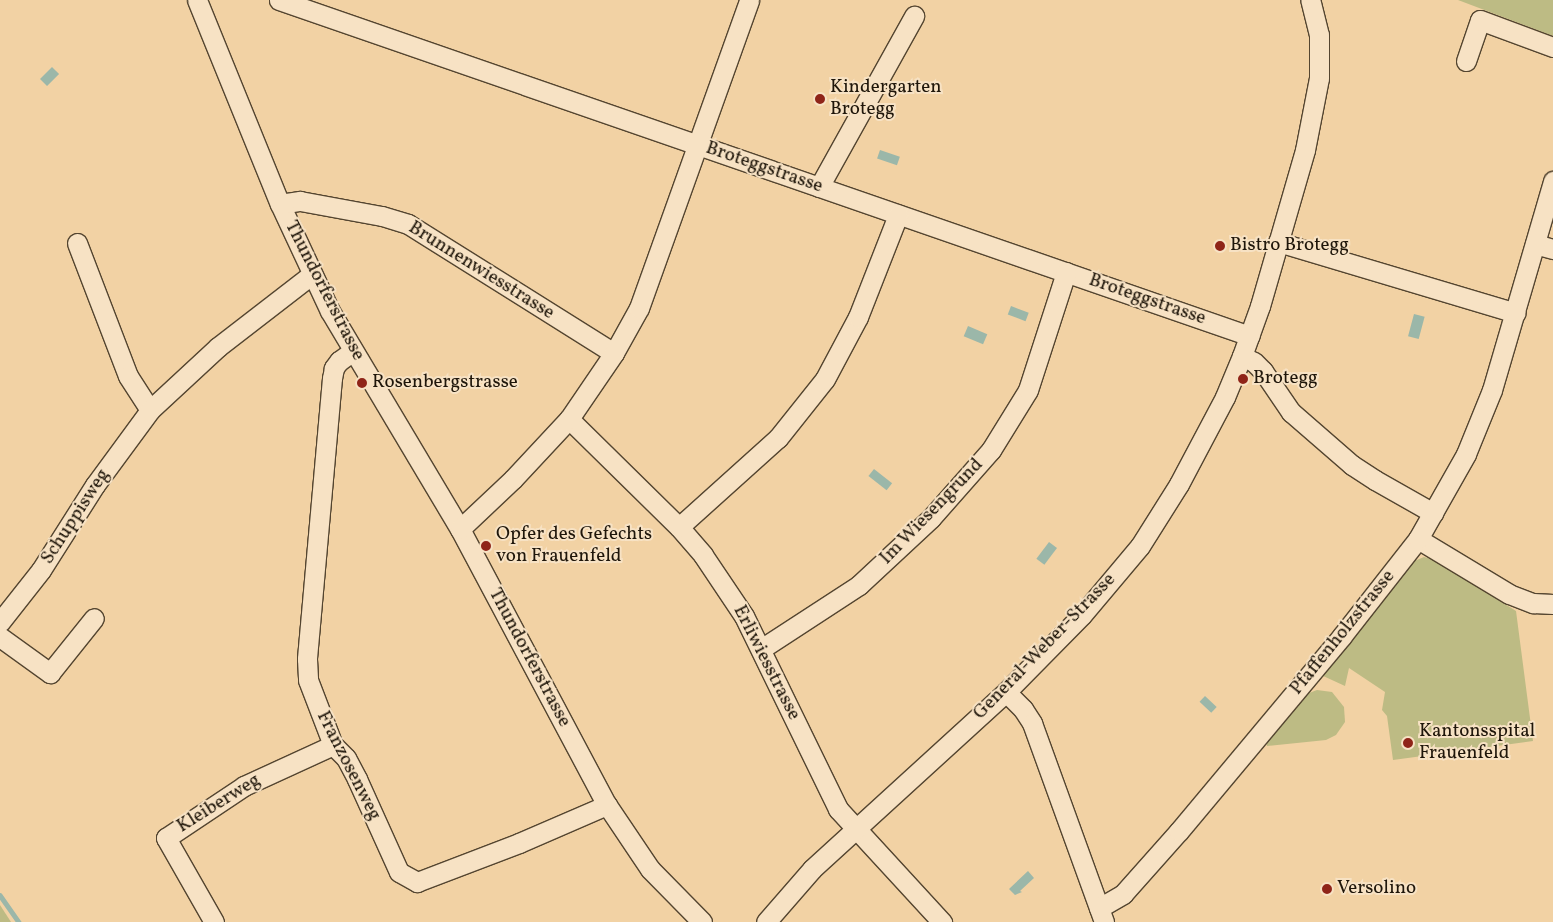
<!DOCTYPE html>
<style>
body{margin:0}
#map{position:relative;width:1553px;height:922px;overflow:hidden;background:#f2d2a4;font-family:Vollkorn,serif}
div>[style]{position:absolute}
.green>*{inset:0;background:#bdbb84}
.water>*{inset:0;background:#9bb7a9;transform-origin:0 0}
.stream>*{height:4.5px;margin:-2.25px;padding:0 2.25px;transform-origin:2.25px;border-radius:2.25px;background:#9bb7a9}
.roads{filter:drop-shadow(1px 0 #544530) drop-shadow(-1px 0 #544530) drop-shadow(0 1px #544530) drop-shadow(0 -1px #544530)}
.minor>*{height:19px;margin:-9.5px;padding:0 9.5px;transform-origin:9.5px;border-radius:9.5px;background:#f7e2c4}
.dots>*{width:14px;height:14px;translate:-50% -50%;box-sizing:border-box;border:2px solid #f7e2c4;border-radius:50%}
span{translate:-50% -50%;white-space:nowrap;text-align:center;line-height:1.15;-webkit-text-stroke:4px #f7e2c4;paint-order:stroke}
.poi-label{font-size:19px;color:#1f160a}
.left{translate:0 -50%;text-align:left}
.street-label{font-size:19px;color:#1f160a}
</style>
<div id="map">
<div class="green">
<div style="clip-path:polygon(1458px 0,1553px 0,1553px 36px)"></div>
<div style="clip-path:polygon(1424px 557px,1435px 560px,1516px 611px,1533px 741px,1393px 760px,1387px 716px,1382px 710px,1385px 692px,1349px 668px,1345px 686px,1321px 675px,1369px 618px,1408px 567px,1412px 562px)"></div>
<div style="clip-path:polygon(1317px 690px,1332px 692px,1344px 707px,1345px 722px,1336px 735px,1326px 740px,1267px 746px,1266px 740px,1304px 695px)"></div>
<div style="clip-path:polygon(0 905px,11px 922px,0 922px)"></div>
</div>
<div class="water">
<div style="left:52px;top:67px;width:10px;height:17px;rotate:45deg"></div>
<div style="left:880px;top:150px;width:21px;height:9px;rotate:19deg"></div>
<div style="left:1011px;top:306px;width:19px;height:9px;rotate:21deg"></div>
<div style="left:1414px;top:314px;width:11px;height:23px;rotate:15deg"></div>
<div style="left:968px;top:326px;width:21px;height:11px;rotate:23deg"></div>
<div style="left:874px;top:469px;width:23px;height:9px;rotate:38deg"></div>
<div style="left:1049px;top:542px;width:10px;height:21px;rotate:37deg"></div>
<div style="left:1205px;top:696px;width:16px;height:8px;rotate:43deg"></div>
<div style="clip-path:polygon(1028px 871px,1034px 878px,1020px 891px,1022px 892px,1015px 895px,1009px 889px)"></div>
</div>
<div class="stream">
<div style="left:0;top:895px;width:33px;rotate:55deg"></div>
</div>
<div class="roads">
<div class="minor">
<div style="left:197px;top:0;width:220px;rotate:67.9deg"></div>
<div style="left:280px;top:204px;width:118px;rotate:65deg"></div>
<div style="left:330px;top:311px;width:254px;rotate:59.2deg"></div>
<div style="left:460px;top:529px;width:313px;rotate:62deg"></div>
<div style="left:607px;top:805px;width:77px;rotate:56.1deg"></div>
<div style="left:650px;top:869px;width:74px;rotate:45.5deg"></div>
<div style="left:279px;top:0;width:1027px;rotate:19.09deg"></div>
<div style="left:1466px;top:61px;width:43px;rotate:-71.1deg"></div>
<div style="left:1480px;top:20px;width:78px;rotate:20.3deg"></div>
<div style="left:819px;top:187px;width:196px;rotate:-60.9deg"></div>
<div style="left:280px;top:204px;width:20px;rotate:-9deg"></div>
<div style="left:300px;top:201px;width:83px;rotate:10.4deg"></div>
<div style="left:382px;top:216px;width:27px;rotate:17deg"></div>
<div style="left:408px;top:224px;width:243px;rotate:32.1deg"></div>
<div style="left:1278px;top:242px;width:248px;rotate:16.6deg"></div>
<div style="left:77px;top:243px;width:142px;rotate:69deg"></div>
<div style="left:128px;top:376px;width:40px;rotate:57.1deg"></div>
<div style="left:1535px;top:244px;width:19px;rotate:16deg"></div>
<div style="left:353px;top:351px;width:17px;rotate:144deg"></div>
<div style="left:339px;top:361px;width:9px;rotate:126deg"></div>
<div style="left:334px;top:368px;width:10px;rotate:101deg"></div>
<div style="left:332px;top:378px;width:282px;rotate:95.1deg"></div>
<div style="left:307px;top:659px;width:21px;rotate:87deg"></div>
<div style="left:308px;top:680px;width:70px;rotate:69deg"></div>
<div style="left:333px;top:745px;width:18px;rotate:45deg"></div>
<div style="left:346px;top:758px;width:24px;rotate:62deg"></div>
<div style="left:357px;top:779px;width:102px;rotate:65.7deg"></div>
<div style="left:399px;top:872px;width:21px;rotate:29deg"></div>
<div style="left:417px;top:882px;width:109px;rotate:-20.9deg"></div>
<div style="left:519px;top:843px;width:96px;rotate:-23.4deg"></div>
<div style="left:1242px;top:356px;width:13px;rotate:27deg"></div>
<div style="left:1254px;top:362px;width:13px;rotate:45deg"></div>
<div style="left:1263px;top:371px;width:50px;rotate:55.7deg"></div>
<div style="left:1291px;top:412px;width:81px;rotate:41deg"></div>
<div style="left:1352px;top:465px;width:27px;rotate:33deg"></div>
<div style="left:1375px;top:480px;width:67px;rotate:29.6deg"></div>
<div style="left:569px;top:419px;width:154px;rotate:44.5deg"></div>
<div style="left:679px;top:527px;width:37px;rotate:49deg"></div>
<div style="left:703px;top:555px;width:73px;rotate:56.1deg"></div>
<div style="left:744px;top:616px;width:215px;rotate:64deg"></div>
<div style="left:838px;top:809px;width:154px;rotate:47.4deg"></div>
<div style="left:679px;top:527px;width:133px;rotate:-42deg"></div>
<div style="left:778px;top:438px;width:75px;rotate:-51.5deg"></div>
<div style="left:825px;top:379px;width:70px;rotate:-62deg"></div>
<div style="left:858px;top:317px;width:110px;rotate:-68.6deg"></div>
<div style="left:460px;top:529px;width:73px;rotate:-43.3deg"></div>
<div style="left:513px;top:479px;width:82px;rotate:-47deg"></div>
<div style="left:569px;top:419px;width:80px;rotate:-55.7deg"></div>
<div style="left:614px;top:353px;width:51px;rotate:-60.9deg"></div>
<div style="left:639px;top:308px;width:327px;rotate:-70.3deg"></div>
<div style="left:1418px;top:539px;width:106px;rotate:31.1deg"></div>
<div style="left:1509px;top:594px;width:26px;rotate:21deg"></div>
<div style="left:1533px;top:603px;width:20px;rotate:3deg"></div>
<div style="left:0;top:622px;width:66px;rotate:-51.7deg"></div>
<div style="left:41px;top:570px;width:101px;rotate:-57.6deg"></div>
<div style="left:95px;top:485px;width:93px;rotate:-53.7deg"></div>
<div style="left:150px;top:410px;width:93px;rotate:-42.8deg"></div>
<div style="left:218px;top:347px;width:118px;rotate:-37.7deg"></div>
<div style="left:0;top:637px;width:62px;rotate:35.8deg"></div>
<div style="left:50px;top:673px;width:70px;rotate:-51.3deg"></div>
<div style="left:761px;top:649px;width:117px;rotate:-33.1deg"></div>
<div style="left:859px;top:585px;width:98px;rotate:-42.9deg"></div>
<div style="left:931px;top:518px;width:91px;rotate:-48.6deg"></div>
<div style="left:991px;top:450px;width:70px;rotate:-58.3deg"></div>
<div style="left:1028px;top:390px;width:124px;rotate:-72.1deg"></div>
<div style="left:1006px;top:692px;width:24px;rotate:45deg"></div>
<div style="left:1023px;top:709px;width:17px;rotate:57deg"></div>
<div style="left:1032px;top:723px;width:212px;rotate:70.1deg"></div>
<div style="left:1099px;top:908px;width:28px;rotate:-30deg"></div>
<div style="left:1123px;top:894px;width:84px;rotate:-48.4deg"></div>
<div style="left:1179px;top:831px;width:254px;rotate:-50.1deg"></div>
<div style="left:1342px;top:636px;width:123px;rotate:-51.9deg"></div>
<div style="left:1418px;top:539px;width:98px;rotate:-60.5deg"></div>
<div style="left:1466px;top:454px;width:69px;rotate:-67.9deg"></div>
<div style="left:1492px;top:390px;width:218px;rotate:-73.7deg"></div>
<div style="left:214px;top:922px;width:97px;rotate:-119.7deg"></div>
<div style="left:166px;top:838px;width:94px;rotate:-33.7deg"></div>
<div style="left:244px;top:786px;width:98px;rotate:-24.7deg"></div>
<div style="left:766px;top:922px;width:70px;rotate:-49deg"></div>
<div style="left:812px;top:869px;width:263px;rotate:-42.4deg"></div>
<div style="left:1006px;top:692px;width:108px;rotate:-45.4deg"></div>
<div style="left:1082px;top:615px;width:90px;rotate:-50deg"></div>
<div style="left:1140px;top:546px;width:73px;rotate:-57.8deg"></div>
<div style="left:1179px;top:484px;width:98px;rotate:-62.1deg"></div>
<div style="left:1225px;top:397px;width:44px;rotate:-67.5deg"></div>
<div style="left:1242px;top:356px;width:53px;rotate:-70.2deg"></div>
<div style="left:1260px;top:306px;width:162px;rotate:-73.9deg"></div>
<div style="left:1305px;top:150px;width:73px;rotate:-79deg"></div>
<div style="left:1319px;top:78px;width:43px;rotate:-90deg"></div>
<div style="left:1319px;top:35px;width:36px;rotate:-104deg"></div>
</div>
</div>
<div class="dots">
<div style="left:820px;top:99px;background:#8f2418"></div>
<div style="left:1220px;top:246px;background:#8f2418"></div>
<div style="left:1243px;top:379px;background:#8f2418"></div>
<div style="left:362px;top:383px;background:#8f2418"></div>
<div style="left:486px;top:546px;background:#8f2418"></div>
<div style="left:1408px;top:743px;background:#8f2418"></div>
<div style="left:1327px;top:889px;background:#8f2418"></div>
</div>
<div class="poi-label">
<span class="left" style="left:830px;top:99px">Kindergarten<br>Brotegg</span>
<span class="left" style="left:1230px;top:246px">Bistro Brotegg</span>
<span class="left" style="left:1253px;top:379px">Brotegg</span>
<span class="left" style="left:372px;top:383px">Rosenbergstrasse</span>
<span class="left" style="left:496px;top:546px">Opfer des Gefechts<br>von Frauenfeld</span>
<span class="left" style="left:1419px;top:743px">Kantonsspital<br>Frauenfeld</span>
<span class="left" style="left:1337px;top:889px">Versolino</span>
</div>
<div class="street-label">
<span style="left:764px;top:168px;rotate:19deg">Broteggstrasse</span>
<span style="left:481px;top:271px;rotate:32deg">Brunnenwiesstrasse</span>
<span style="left:324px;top:291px;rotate:63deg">Thundorferstrasse</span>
<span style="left:1147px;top:300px;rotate:19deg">Broteggstrasse</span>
<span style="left:932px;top:512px;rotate:-46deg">Im Wiesengrund</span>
<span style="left:76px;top:517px;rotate:-57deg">Schuppisweg</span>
<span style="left:1343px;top:633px;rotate:-51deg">Pfaffenholzstrasse</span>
<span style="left:1045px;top:647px;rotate:-46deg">General-Weber-Strasse</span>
<span style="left:529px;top:658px;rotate:62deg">Thundorferstrasse</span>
<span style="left:766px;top:663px;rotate:63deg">Erliwiesstrasse</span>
<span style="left:348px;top:766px;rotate:63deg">Franzosenweg</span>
<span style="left:219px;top:804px;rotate:-32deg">Kleiberweg</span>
</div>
</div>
